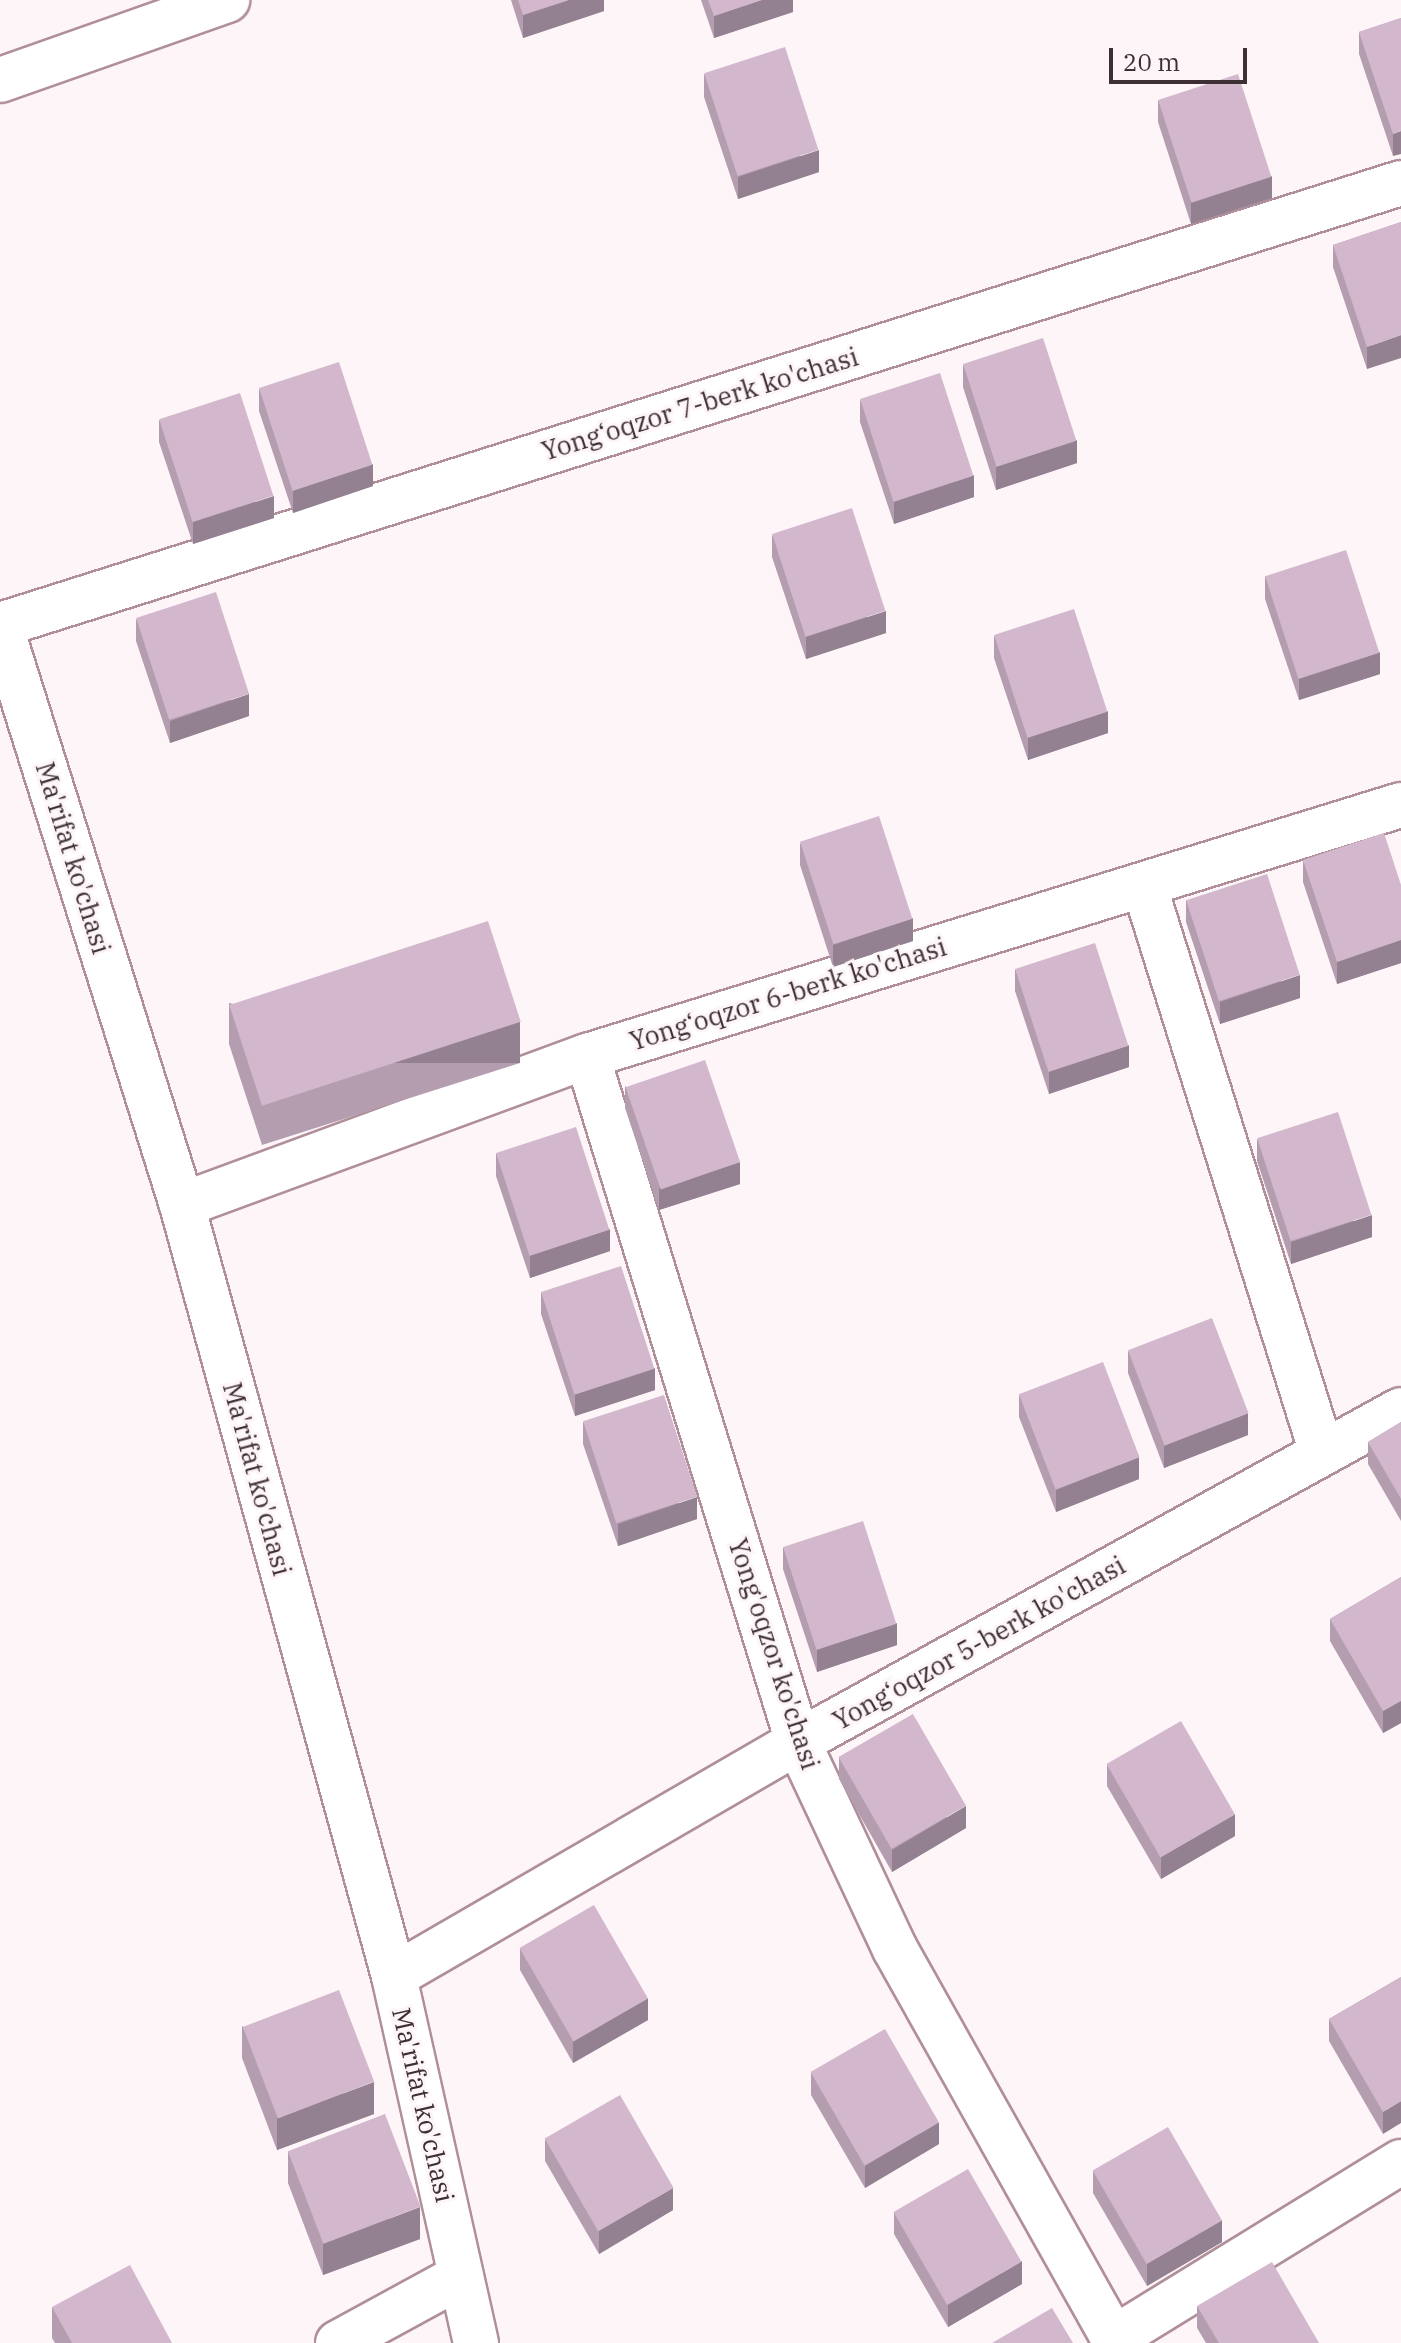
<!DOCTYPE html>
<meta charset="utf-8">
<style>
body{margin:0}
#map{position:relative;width:1401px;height:2343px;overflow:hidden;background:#fdf5f7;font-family:"IBM Plex Serif",serif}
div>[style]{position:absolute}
.roads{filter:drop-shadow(2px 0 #b08f9a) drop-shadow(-2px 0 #b08f9a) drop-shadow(0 2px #b08f9a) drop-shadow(0 -2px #b08f9a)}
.minor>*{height:44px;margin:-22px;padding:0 22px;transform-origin:22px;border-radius:22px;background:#fff}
.wall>*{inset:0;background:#b59db0}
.shaded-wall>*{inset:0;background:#938090;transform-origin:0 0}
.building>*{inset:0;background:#d2b7cd;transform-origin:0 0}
span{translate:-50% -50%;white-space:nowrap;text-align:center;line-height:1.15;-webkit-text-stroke:6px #fdf5f7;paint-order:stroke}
.street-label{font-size:26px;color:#3d2f34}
.scale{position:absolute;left:1109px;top:48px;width:138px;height:36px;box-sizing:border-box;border:4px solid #3d2f34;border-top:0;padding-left:10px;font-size:24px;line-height:28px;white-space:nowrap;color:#3d2f34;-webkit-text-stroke:6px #fdf5f7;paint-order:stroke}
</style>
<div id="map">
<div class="roads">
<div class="minor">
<div style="left:0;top:80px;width:241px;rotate:-19.4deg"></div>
<div style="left:1144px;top:885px;width:595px;rotate:72.6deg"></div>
<div style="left:587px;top:1056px;width:718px;rotate:72.9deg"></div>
<div style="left:798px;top:1742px;width:229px;rotate:64.9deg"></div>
<div style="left:895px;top:1949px;width:452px;rotate:60.7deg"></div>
<div style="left:182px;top:1205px;width:432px;rotate:-20.2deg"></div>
<div style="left:587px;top:1056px;width:852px;rotate:-17.14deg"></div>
<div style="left:394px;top:1976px;width:467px;rotate:-30.1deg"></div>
<div style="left:798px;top:1742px;width:688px;rotate:-28.84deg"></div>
<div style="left:1113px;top:2339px;width:338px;rotate:-31.6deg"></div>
<div style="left:338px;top:2343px;width:140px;rotate:-28.6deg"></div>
<div style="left:476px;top:2343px;width:376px;rotate:-102.6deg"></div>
<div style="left:394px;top:1976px;width:800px;rotate:-105.37deg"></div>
<div style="left:182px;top:1205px;width:608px;rotate:-107.42deg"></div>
<div style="left:0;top:625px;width:1469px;rotate:-17.51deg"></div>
</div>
</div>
<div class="wall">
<div style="clip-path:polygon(511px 0,604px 0,604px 11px,523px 38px)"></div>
<div style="clip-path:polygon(701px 0,793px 0,793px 12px,714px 38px)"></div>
<div style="clip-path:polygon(1401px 18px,1393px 156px,1359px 54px,1359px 32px)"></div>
<div style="clip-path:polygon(704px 74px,819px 172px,738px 199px,704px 97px)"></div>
<div style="clip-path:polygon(1158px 100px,1272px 198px,1191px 224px,1158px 122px)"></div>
<div style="clip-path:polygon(1401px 222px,1367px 369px,1333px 267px,1333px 245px)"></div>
<div style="clip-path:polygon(963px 365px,1077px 463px,996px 490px,963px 387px)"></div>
<div style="clip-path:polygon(259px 389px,373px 486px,293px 513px,259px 411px)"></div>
<div style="clip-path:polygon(860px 400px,974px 497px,894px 524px,860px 422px)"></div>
<div style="clip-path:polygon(159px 420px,274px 518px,193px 544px,159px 442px)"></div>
<div style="clip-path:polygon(772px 535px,886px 633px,806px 659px,772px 557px)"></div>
<div style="clip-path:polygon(1265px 576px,1380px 674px,1299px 700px,1265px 599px)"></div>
<div style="clip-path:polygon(136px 619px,249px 716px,170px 743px,136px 641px)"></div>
<div style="clip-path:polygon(994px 636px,1108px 733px,1028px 760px,994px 658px)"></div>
<div style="clip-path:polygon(800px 843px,913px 941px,833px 967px,800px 865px)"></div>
<div style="clip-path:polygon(1303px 860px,1401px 885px,1401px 963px,1337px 984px,1303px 882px)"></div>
<div style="clip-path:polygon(1186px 900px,1300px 998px,1220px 1024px,1186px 922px)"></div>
<div style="clip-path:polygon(1015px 969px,1129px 1067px,1049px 1094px,1015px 991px)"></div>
<div style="clip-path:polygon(229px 1003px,520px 1063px,262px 1145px,229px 1044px)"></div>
<div style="clip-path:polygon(625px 1086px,740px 1184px,659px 1210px,625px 1108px)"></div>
<div style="clip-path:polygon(1257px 1139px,1372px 1237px,1291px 1264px,1257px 1161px)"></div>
<div style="clip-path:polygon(496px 1153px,610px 1251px,530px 1278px,496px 1176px)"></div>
<div style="clip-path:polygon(541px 1292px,655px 1390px,575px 1416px,541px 1314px)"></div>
<div style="clip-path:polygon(1128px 1351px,1248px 1435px,1164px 1468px,1128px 1373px)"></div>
<div style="clip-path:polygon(1019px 1395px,1139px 1479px,1056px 1512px,1019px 1417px)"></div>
<div style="clip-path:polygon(583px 1422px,697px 1519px,618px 1546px,583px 1444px)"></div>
<div style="clip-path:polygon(1401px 1422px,1401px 1521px,1368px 1464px,1368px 1442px)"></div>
<div style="clip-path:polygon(783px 1547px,897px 1645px,817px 1672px,783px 1569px)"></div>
<div style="clip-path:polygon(1401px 1577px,1401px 1723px,1383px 1733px,1330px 1641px,1330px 1619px)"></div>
<div style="clip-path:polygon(839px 1757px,966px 1828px,892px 1872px,839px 1779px)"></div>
<div style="clip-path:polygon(1107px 1764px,1235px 1836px,1161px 1879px,1107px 1786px)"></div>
<div style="clip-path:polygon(520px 1948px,648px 2020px,573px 2063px,520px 1970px)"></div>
<div style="clip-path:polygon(1401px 1977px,1383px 2134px,1329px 2041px,1329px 2019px)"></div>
<div style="clip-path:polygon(242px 2026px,374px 2114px,277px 2150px,242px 2058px)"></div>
<div style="clip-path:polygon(811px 2073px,939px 2144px,865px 2188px,811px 2095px)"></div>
<div style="clip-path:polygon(545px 2139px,673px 2210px,599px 2254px,545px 2161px)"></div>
<div style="clip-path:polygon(288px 2151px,420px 2239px,323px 2275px,288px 2183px)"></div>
<div style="clip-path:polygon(1093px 2171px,1222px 2242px,1147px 2286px,1093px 2193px)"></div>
<div style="clip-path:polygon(894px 2212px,1022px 2284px,948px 2327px,894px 2234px)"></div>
<div style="clip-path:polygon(1197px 2306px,1319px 2343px,1206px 2343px,1197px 2328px)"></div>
<div style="clip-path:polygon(52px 2307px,172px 2343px,55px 2343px,52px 2338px)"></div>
</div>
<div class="shaded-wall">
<div style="clip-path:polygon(569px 0,604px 0,604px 11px,523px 38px,523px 15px)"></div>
<div style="clip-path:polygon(762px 0,793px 0,793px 12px,714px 38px,714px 16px)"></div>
<div style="clip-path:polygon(1401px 131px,1401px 154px,1393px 156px,1393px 134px)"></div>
<div style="clip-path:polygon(819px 150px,819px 172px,738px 199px,738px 177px)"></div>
<div style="clip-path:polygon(1272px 176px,1272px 198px,1191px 224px,1191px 202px)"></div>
<div style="clip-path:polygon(1401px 335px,1401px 358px,1367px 369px,1367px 347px)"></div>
<div style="clip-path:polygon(1077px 440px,1077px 463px,996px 490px,996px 467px)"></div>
<div style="clip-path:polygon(373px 464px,373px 486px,293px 513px,293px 491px)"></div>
<div style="clip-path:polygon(974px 475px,974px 497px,894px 524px,894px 502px)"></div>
<div style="clip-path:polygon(274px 496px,274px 518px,193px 544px,193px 522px)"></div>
<div style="clip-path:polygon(886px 611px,886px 633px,806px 659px,806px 637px)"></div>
<div style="clip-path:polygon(1380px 652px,1380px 674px,1299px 700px,1299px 678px)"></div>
<div style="clip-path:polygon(249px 694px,249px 716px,170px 743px,170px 721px)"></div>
<div style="clip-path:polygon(1108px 711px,1108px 733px,1028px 760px,1028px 738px)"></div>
<div style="clip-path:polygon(913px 918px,913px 941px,833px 967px,833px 945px)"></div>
<div style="clip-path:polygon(1401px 940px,1401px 963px,1337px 984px,1337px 962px)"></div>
<div style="clip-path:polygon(1300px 975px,1300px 998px,1220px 1024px,1220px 1002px)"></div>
<div style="left:520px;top:1022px;width:41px;height:271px;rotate:90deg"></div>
<div style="clip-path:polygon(1129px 1045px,1129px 1067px,1049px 1094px,1049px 1072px)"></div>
<div style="clip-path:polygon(740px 1162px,740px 1184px,659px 1210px,659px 1188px)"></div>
<div style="clip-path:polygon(1372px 1215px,1372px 1237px,1291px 1264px,1291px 1242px)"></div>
<div style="clip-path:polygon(610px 1229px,610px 1251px,530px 1278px,530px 1256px)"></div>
<div style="clip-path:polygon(655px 1368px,655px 1390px,575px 1416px,575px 1394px)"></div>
<div style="clip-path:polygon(1248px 1413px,1248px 1435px,1164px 1468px,1164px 1446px)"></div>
<div style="clip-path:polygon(1139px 1457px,1139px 1479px,1056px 1512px,1056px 1490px)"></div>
<div style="clip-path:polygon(697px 1497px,697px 1519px,618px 1546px,618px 1524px)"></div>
<div style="clip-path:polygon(897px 1623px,897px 1645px,817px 1672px,817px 1650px)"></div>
<div style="clip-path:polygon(1401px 1701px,1401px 1723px,1383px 1733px,1383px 1711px)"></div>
<div style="clip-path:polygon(966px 1806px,966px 1828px,892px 1872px,892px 1850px)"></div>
<div style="clip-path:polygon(1235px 1814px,1235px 1836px,1161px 1879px,1161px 1857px)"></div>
<div style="clip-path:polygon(648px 1998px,648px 2020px,573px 2063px,573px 2041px)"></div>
<div style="clip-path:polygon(374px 2082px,374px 2114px,277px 2150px,277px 2118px)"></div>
<div style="clip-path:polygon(1401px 2101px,1401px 2123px,1383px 2134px,1383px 2112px)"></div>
<div style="clip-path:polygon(939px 2122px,939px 2144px,865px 2188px,865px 2166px)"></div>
<div style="clip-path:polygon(673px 2188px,673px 2210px,599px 2254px,599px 2231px)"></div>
<div style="clip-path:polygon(420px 2207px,420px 2239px,323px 2275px,323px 2244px)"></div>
<div style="clip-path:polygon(1222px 2220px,1222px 2242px,1147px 2286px,1147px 2264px)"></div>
<div style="clip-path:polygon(1022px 2261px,1022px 2284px,948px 2327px,948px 2305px)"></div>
</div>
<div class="building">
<div style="clip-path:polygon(518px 0,569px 0,523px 15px)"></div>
<div style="clip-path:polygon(708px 0,762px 0,714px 16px)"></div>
<div style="clip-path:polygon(1401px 18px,1401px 131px,1393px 134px,1359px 32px)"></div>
<div style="left:785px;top:47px;width:108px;height:85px;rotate:72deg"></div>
<div style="left:1238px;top:74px;width:108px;height:84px;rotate:72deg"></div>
<div style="clip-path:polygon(1401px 222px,1401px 335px,1367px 347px,1333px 245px)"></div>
<div style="left:1043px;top:338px;width:108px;height:84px;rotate:72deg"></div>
<div style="left:339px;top:362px;width:108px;height:84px;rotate:72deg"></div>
<div style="left:940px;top:373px;width:108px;height:84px;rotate:72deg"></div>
<div style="left:240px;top:393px;width:108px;height:85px;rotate:72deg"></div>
<div style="left:852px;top:508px;width:108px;height:84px;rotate:72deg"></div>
<div style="left:1346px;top:550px;width:108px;height:85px;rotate:72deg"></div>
<div style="left:216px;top:592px;width:107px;height:84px;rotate:72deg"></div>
<div style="left:1074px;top:609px;width:108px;height:84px;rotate:72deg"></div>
<div style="left:879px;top:816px;width:108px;height:83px;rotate:72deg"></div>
<div style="clip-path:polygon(1384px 833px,1401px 885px,1401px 940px,1337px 962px,1303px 860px)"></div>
<div style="left:1267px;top:874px;width:106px;height:85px;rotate:72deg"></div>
<div style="left:488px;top:921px;width:106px;height:272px;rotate:72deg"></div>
<div style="left:1095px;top:943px;width:108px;height:84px;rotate:72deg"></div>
<div style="left:705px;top:1060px;width:108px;height:84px;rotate:71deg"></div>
<div style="left:1338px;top:1112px;width:108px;height:85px;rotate:72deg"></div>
<div style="left:576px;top:1127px;width:108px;height:84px;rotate:72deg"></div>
<div style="left:621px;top:1266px;width:108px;height:84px;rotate:72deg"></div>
<div style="left:1212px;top:1318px;width:102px;height:90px;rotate:69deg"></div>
<div style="left:1103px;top:1362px;width:102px;height:90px;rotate:69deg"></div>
<div style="left:664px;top:1395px;width:107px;height:85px;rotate:72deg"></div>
<div style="clip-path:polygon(1401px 1422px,1401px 1499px,1368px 1442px)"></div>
<div style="left:863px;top:1521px;width:108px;height:84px;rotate:72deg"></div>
<div style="clip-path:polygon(1401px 1577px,1401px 1701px,1383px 1711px,1330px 1619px)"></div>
<div style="left:913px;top:1714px;width:106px;height:86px;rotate:60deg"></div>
<div style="left:1181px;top:1721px;width:108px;height:86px;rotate:60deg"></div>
<div style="left:594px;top:1905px;width:108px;height:86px;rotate:60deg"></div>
<div style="clip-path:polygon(1401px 1977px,1401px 2101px,1383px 2112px,1329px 2019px)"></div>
<div style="left:339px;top:1990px;width:98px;height:103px;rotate:69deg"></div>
<div style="left:885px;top:2029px;width:108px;height:86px;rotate:60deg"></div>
<div style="left:620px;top:2095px;width:107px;height:87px;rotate:60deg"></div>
<div style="left:385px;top:2114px;width:99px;height:104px;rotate:69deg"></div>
<div style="left:1168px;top:2127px;width:108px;height:87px;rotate:60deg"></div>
<div style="left:968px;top:2169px;width:107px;height:86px;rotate:60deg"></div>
<div style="clip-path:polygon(1272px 2262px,1319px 2343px,1219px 2343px,1197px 2306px)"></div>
<div style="clip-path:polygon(130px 2265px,172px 2343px,72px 2343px,52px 2307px)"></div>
<div style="clip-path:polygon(1052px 2308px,1073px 2343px,992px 2343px)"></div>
</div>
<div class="street-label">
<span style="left:700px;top:404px;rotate:-17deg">Yong‘oqzor 7-berk ko'chasi</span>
<span style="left:73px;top:858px;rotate:73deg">Ma'rifat ko'chasi</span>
<span style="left:788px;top:994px;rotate:-17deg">Yong‘oqzor 6-berk ko'chasi</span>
<span style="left:257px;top:1479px;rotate:75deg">Ma'rifat ko'chasi</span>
<span style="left:979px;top:1643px;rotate:-29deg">Yong‘oqzor 5-berk ko'chasi</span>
<span style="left:774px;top:1654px;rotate:72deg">Yong'oqzor ko'chasi</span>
<span style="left:423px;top:2105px;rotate:77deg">Ma'rifat ko'chasi</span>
</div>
<div class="scale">20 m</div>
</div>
